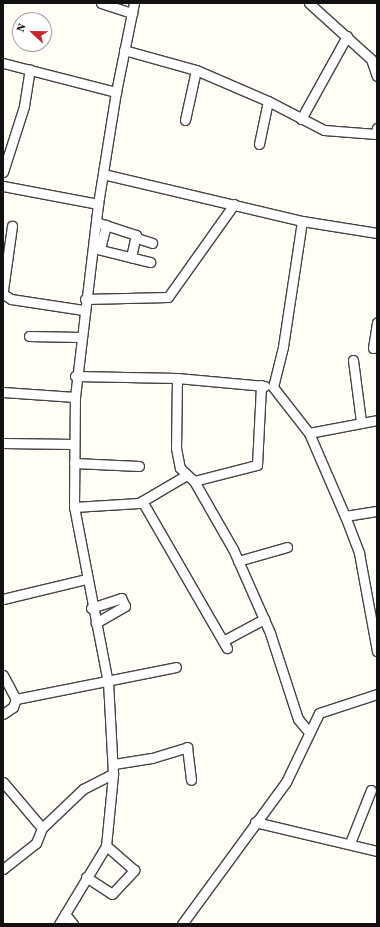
<!DOCTYPE html>
<style>
body{margin:0}
#map{position:relative;width:380px;height:927px;overflow:hidden;background:#fffdf5;font-family:"Source Serif 4",serif}
div>[style]{position:absolute}
.roads{filter:drop-shadow(1px 0 #444) drop-shadow(-1px 0 #444) drop-shadow(0 1px #444) drop-shadow(0 -1px #444)}
.minor>*{height:9px;margin:-4.5px;padding:0 4.5px;transform-origin:4.5px;border-radius:4.5px;background:#fff}
span{translate:-50% -50%;white-space:nowrap;text-align:center;line-height:1.15;-webkit-text-stroke:4px #fff;paint-order:stroke}
.frame{position:absolute;inset:0;border:4px solid #111;pointer-events:none}
.north{position:absolute;left:12px;top:12px;width:40px;height:40px;box-sizing:border-box;background:#fff;border:1px solid #a0a0a0;border-radius:50%;rotate:292deg;font-size:11px;font-weight:700;line-height:16px;text-align:center;color:#111}
.north::after{content:'';display:block;margin:auto;width:14px;height:18px;background:#c4262e;clip-path:polygon(50% 0,100% 100%,50% 72%,0 100%)}
</style>
<div id="map">
<div class="roads">
<div class="minor">
<div style="left:101px;top:3px;width:33px;rotate:18deg"></div>
<div style="left:309px;top:3px;width:84px;rotate:42.1deg"></div>
<div style="left:371px;top:59px;width:18px;rotate:71deg"></div>
<div style="left:124px;top:50px;width:75px;rotate:15.5deg"></div>
<div style="left:196px;top:70px;width:78px;rotate:23.3deg"></div>
<div style="left:268px;top:101px;width:63px;rotate:27.4deg"></div>
<div style="left:324px;top:130px;width:52px;rotate:4.4deg"></div>
<div style="left:376px;top:134px;width:6px;rotate:-81deg"></div>
<div style="left:3px;top:63px;width:117px;rotate:14.4deg"></div>
<div style="left:301px;top:119px;width:95px;rotate:-61deg"></div>
<div style="left:185px;top:120px;width:51px;rotate:-77.6deg"></div>
<div style="left:259px;top:144px;width:44px;rotate:-78.2deg"></div>
<div style="left:3px;top:172px;width:69px;rotate:-72.3deg"></div>
<div style="left:24px;top:106px;width:37px;rotate:-81deg"></div>
<div style="left:103px;top:174px;width:204px;rotate:13.3deg"></div>
<div style="left:302px;top:221px;width:76px;rotate:9.1deg"></div>
<div style="left:3px;top:186px;width:97px;rotate:10.7deg"></div>
<div style="left:302px;top:221px;width:127px;rotate:98.6deg"></div>
<div style="left:283px;top:347px;width:41px;rotate:104deg"></div>
<div style="left:273px;top:387px;width:58px;rotate:52deg"></div>
<div style="left:309px;top:433px;width:90px;rotate:66.6deg"></div>
<div style="left:345px;top:516px;width:40px;rotate:69deg"></div>
<div style="left:359px;top:553px;width:100px;rotate:79.6deg"></div>
<div style="left:96px;top:222px;width:42px;rotate:18deg"></div>
<div style="left:136px;top:235px;width:23px;rotate:103deg"></div>
<div style="left:137px;top:238px;width:16px;rotate:18deg"></div>
<div style="left:93px;top:248px;width:59px;rotate:13.8deg"></div>
<div style="left:100px;top:249px;width:25px;rotate:-76deg"></div>
<div style="left:3px;top:290px;width:65px;rotate:-82deg"></div>
<div style="left:3px;top:294px;width:9px;rotate:32deg"></div>
<div style="left:11px;top:299px;width:73px;rotate:8.7deg"></div>
<div style="left:85px;top:299px;width:83px;rotate:-1.4deg"></div>
<div style="left:168px;top:297px;width:114px;rotate:-54.6deg"></div>
<div style="left:29px;top:336px;width:51px;rotate:1.1deg"></div>
<div style="left:373px;top:348px;width:26px;rotate:-81deg"></div>
<div style="left:353px;top:360px;width:63px;rotate:82.6deg"></div>
<div style="left:75px;top:376px;width:102px;rotate:1.1deg"></div>
<div style="left:177px;top:378px;width:70px;rotate:90.8deg"></div>
<div style="left:176px;top:448px;width:20px;rotate:79deg"></div>
<div style="left:180px;top:468px;width:19px;rotate:43deg"></div>
<div style="left:194px;top:481px;width:78px;rotate:60.2deg"></div>
<div style="left:233px;top:549px;width:92px;rotate:66.2deg"></div>
<div style="left:270px;top:633px;width:90px;rotate:72deg"></div>
<div style="left:298px;top:719px;width:17px;rotate:50deg"></div>
<div style="left:177px;top:378px;width:88px;rotate:5.2deg"></div>
<div style="left:3px;top:392px;width:72px;rotate:4deg"></div>
<div style="left:309px;top:433px;width:69px;rotate:-10.8deg"></div>
<div style="left:3px;top:443px;width:71px;rotate:0.8deg"></div>
<div style="left:74px;top:463px;width:65px;rotate:2.6deg"></div>
<div style="left:194px;top:481px;width:65px;rotate:-14.3deg"></div>
<div style="left:257px;top:465px;width:80px;rotate:-87.1deg"></div>
<div style="left:142px;top:501px;width:170px;rotate:60deg"></div>
<div style="left:74px;top:507px;width:65px;rotate:-3.5deg"></div>
<div style="left:139px;top:503px;width:53px;rotate:-30.4deg"></div>
<div style="left:345px;top:516px;width:32px;rotate:-9deg"></div>
<div style="left:238px;top:561px;width:51px;rotate:-15.9deg"></div>
<div style="left:3px;top:599px;width:85px;rotate:-13.5deg"></div>
<div style="left:91px;top:608px;width:32px;rotate:-18deg"></div>
<div style="left:121px;top:598px;width:9px;rotate:63deg"></div>
<div style="left:125px;top:606px;width:34px;rotate:150deg"></div>
<div style="left:223px;top:641px;width:47px;rotate:-28.2deg"></div>
<div style="left:3px;top:675px;width:27px;rotate:62deg"></div>
<div style="left:16px;top:699px;width:9px;rotate:111deg"></div>
<div style="left:13px;top:707px;width:12px;rotate:145deg"></div>
<div style="left:16px;top:699px;width:163px;rotate:-11.3deg"></div>
<div style="left:114px;top:764px;width:38px;rotate:-9deg"></div>
<div style="left:152px;top:758px;width:37px;rotate:-17deg"></div>
<div style="left:187px;top:747px;width:33px;rotate:83deg"></div>
<div style="left:3px;top:782px;width:60px;rotate:49.7deg"></div>
<div style="left:255px;top:822px;width:125px;rotate:13.4deg"></div>
<div style="left:350px;top:843px;width:57px;rotate:-68.4deg"></div>
<div style="left:3px;top:869px;width:42px;rotate:-38.2deg"></div>
<div style="left:36px;top:843px;width:16px;rotate:-68deg"></div>
<div style="left:42px;top:828px;width:57px;rotate:-43.6deg"></div>
<div style="left:83px;top:789px;width:34px;rotate:-27deg"></div>
<div style="left:86px;top:877px;width:31px;rotate:33deg"></div>
<div style="left:112px;top:894px;width:33px;rotate:-47deg"></div>
<div style="left:134px;top:870px;width:37px;rotate:-139deg"></div>
<div style="left:65px;top:914px;width:13px;rotate:51deg"></div>
<div style="left:59px;top:924px;width:91px;rotate:-58.9deg"></div>
<div style="left:106px;top:846px;width:72px;rotate:-84.4deg"></div>
<div style="left:113px;top:774px;width:91px;rotate:-93.1deg"></div>
<div style="left:108px;top:683px;width:179px;rotate:-100.9deg"></div>
<div style="left:74px;top:507px;width:110px;rotate:-89.5deg"></div>
<div style="left:75px;top:397px;width:194px;rotate:-83.2deg"></div>
<div style="left:98px;top:204px;width:113px;rotate:-80.9deg"></div>
<div style="left:116px;top:92px;width:91px;rotate:-78.6deg"></div>
<div style="left:182px;top:924px;width:176px;rotate:-53.8deg"></div>
<div style="left:286px;top:782px;width:76px;rotate:-64.4deg"></div>
<div style="left:319px;top:713px;width:61px;rotate:-18.1deg"></div>
</div>
</div>
<div class="frame"></div>
<div class="north">N</div>
</div>
